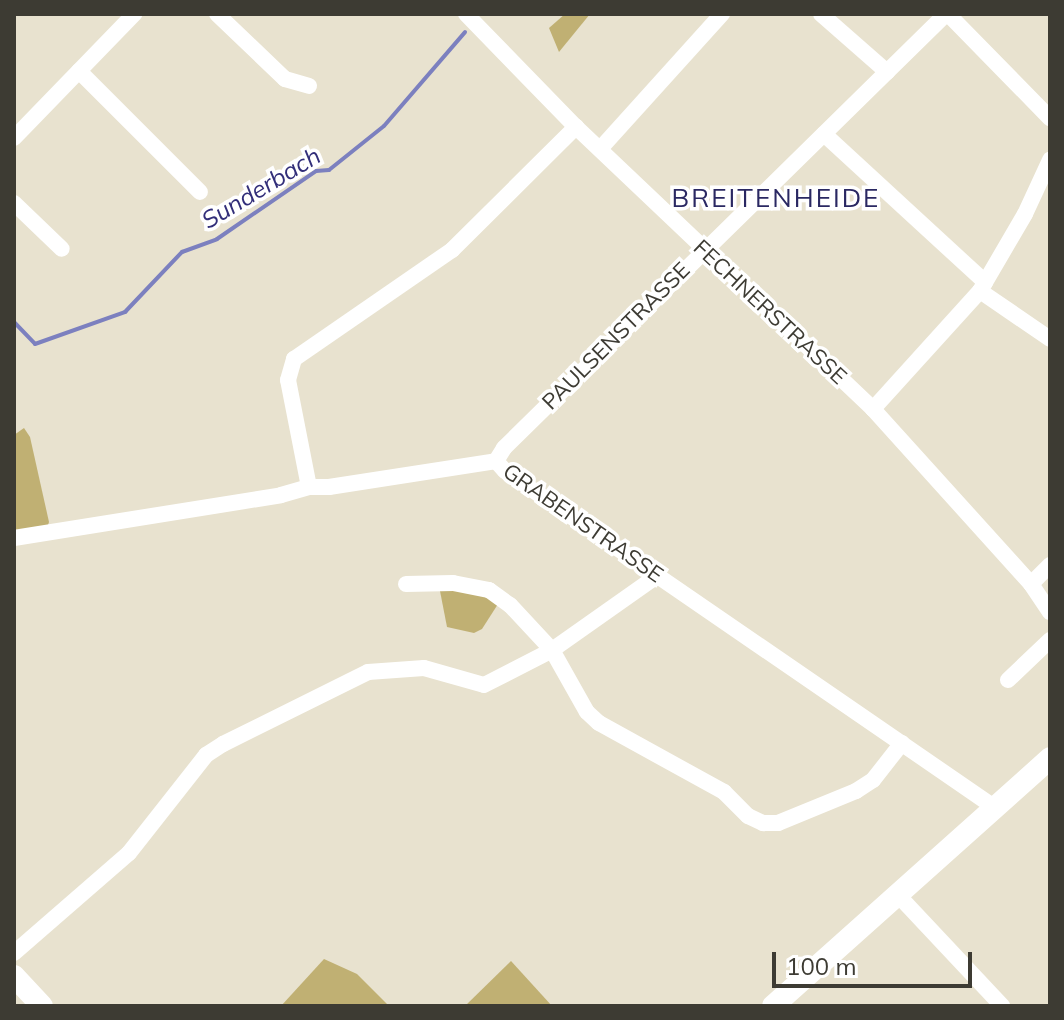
<!DOCTYPE html>
<style>
body{margin:0}
#map{position:relative;width:1064px;height:1020px;overflow:hidden;background:#e8e2cf;font-family:Mulish,sans-serif}
div>[style]{position:absolute}
.green>*{inset:0;background:#c0b073}
.stream>*{height:4px;margin:-2px;padding:0 2px;transform-origin:2px;border-radius:2px;background:#7c80bf}
.street>*{height:16px;margin:-8px;padding:0 8px;transform-origin:8px;border-radius:8px;background:#fff}
.secondary>*{height:22px;margin:-11px;padding:0 11px;transform-origin:11px;border-radius:11px;background:#fff}
span{translate:-50% -50%;white-space:nowrap;text-align:center;line-height:1.15;-webkit-text-stroke:7px #fff;paint-order:stroke}
.street-label{font-size:22px;color:#3d3b33}
.water-label{font-size:24px;color:#322e79;font-style:italic}
.quarter-label{font-size:26px;color:#2a2862;letter-spacing:2px}
.frame{position:absolute;inset:0;border:16px solid #3d3b33;pointer-events:none}
.scale{position:absolute;left:772px;top:952px;width:200px;height:36px;box-sizing:border-box;border:4px solid #3d3b33;border-top:0;padding-left:10px;font-size:24px;line-height:28px;white-space:nowrap;color:#3d3b33;-webkit-text-stroke:6px #fff;paint-order:stroke}
</style>
<div id="map">
<div class="green">
<div style="clip-path:polygon(565px 14px,590px 14px,559px 52px,549px 28px)"></div>
<div style="clip-path:polygon(24px 428px,30px 437px,49px 522px,48px 525px,14px 533px,14px 435px)"></div>
<div style="clip-path:polygon(461px 589px,481px 594px,498px 604px,482px 629px,474px 633px,447px 627px,440px 591px)"></div>
<div style="clip-path:polygon(324px 959px,357px 974px,389px 1006px,281px 1006px)"></div>
<div style="clip-path:polygon(511px 961px,552px 1006px,465px 1006px)"></div>
</div>
<div class="stream">
<div style="left:14px;top:322px;width:30px;rotate:46deg"></div>
<div style="left:35px;top:344px;width:96px;rotate:-19.6deg"></div>
<div style="left:125px;top:312px;width:83px;rotate:-46.5deg"></div>
<div style="left:182px;top:252px;width:37px;rotate:-20deg"></div>
<div style="left:217px;top:239px;width:120px;rotate:-34.5deg"></div>
<div style="left:316px;top:171px;width:13px;rotate:-4deg"></div>
<div style="left:329px;top:170px;width:70px;rotate:-38.7deg"></div>
<div style="left:384px;top:126px;width:124px;rotate:-49.2deg"></div>
</div>
<div class="street">
<div style="left:217px;top:14px;width:94px;rotate:43.7deg"></div>
<div style="left:285px;top:79px;width:25px;rotate:16deg"></div>
<div style="left:466px;top:14px;width:158px;rotate:45.8deg"></div>
<div style="left:576px;top:127px;width:410px;rotate:43.5deg"></div>
<div style="left:873px;top:409px;width:236px;rotate:47.9deg"></div>
<div style="left:1031px;top:584px;width:34px;rotate:56deg"></div>
<div style="left:821px;top:14px;width:88px;rotate:41.3deg"></div>
<div style="left:948px;top:14px;width:146px;rotate:45.6deg"></div>
<div style="left:79px;top:71px;width:171px;rotate:45deg"></div>
<div style="left:824px;top:134px;width:219px;rotate:42.6deg"></div>
<div style="left:14px;top:138px;width:173px;rotate:-45.9deg"></div>
<div style="left:600px;top:149px;width:182px;rotate:-47.9deg"></div>
<div style="left:14px;top:203px;width:66px;rotate:43.8deg"></div>
<div style="left:980px;top:291px;width:85px;rotate:34.4deg"></div>
<div style="left:873px;top:409px;width:159px;rotate:-47.8deg"></div>
<div style="left:980px;top:291px;width:89px;rotate:-59.7deg"></div>
<div style="left:1025px;top:214px;width:60px;rotate:-65.2deg"></div>
<div style="left:496px;top:461px;width:15px;rotate:-58deg"></div>
<div style="left:504px;top:448px;width:619px;rotate:-44.48deg"></div>
<div style="left:496px;top:461px;width:13px;rotate:48deg"></div>
<div style="left:505px;top:471px;width:593px;rotate:34.49deg"></div>
<div style="left:309px;top:487px;width:109px;rotate:-101.1deg"></div>
<div style="left:288px;top:380px;width:22px;rotate:-74deg"></div>
<div style="left:294px;top:359px;width:192px;rotate:-34.6deg"></div>
<div style="left:452px;top:250px;width:175px;rotate:-44.8deg"></div>
<div style="left:14px;top:538px;width:270px;rotate:-9.1deg"></div>
<div style="left:281px;top:495px;width:29px;rotate:-16deg"></div>
<div style="left:309px;top:487px;width:20px"></div>
<div style="left:329px;top:487px;width:169px;rotate:-8.8deg"></div>
<div style="left:406px;top:584px;width:47px;rotate:-1.2deg"></div>
<div style="left:453px;top:583px;width:37px;rotate:11deg"></div>
<div style="left:489px;top:590px;width:26px;rotate:36deg"></div>
<div style="left:510px;top:605px;width:62px;rotate:47deg"></div>
<div style="left:552px;top:650px;width:71px;rotate:60.6deg"></div>
<div style="left:587px;top:712px;width:16px;rotate:43deg"></div>
<div style="left:599px;top:723px;width:143px;rotate:28.9deg"></div>
<div style="left:724px;top:792px;width:34px;rotate:45deg"></div>
<div style="left:748px;top:816px;width:17px;rotate:25deg"></div>
<div style="left:763px;top:823px;width:15px"></div>
<div style="left:778px;top:823px;width:84px;rotate:-22.3deg"></div>
<div style="left:856px;top:791px;width:20px;rotate:-33deg"></div>
<div style="left:873px;top:780px;width:47px;rotate:-51.9deg"></div>
<div style="left:1031px;top:584px;width:27px;rotate:-45deg"></div>
<div style="left:1008px;top:680px;width:58px;rotate:-43.6deg"></div>
<div style="left:897px;top:894px;width:154px;rotate:46.8deg"></div>
<div style="left:14px;top:953px;width:152px;rotate:-41deg"></div>
<div style="left:129px;top:853px;width:125px;rotate:-51.8deg"></div>
<div style="left:206px;top:755px;width:20px;rotate:-33deg"></div>
<div style="left:223px;top:744px;width:162px;rotate:-26.4deg"></div>
<div style="left:368px;top:672px;width:56px;rotate:-4.1deg"></div>
<div style="left:424px;top:668px;width:62px;rotate:15.8deg"></div>
<div style="left:484px;top:685px;width:76px;rotate:-27.2deg"></div>
<div style="left:552px;top:650px;width:128px;rotate:-35.2deg"></div>
</div>
<div class="secondary">
<div style="left:14px;top:976px;width:41px;rotate:47deg"></div>
<div style="left:773px;top:1006px;width:372px;rotate:-41.8deg"></div>
</div>
<div class="street-label">
<span style="left:770px;top:312px;rotate:43deg">FECHNERSTRASSE</span>
<span style="left:616px;top:336px;rotate:-45deg">PAULSENSTRASSE</span>
<span style="left:583px;top:523px;rotate:35deg">GRABENSTRASSE</span>
</div>
<div class="water-label">
<span style="left:261px;top:188px;rotate:-31deg">Sunderbach</span>
</div>
<div class="quarter-label">
<span style="left:776px;top:198px">BREITENHEIDE</span>
</div>
<div class="frame"></div>
<div class="scale">100 m</div>
</div>
